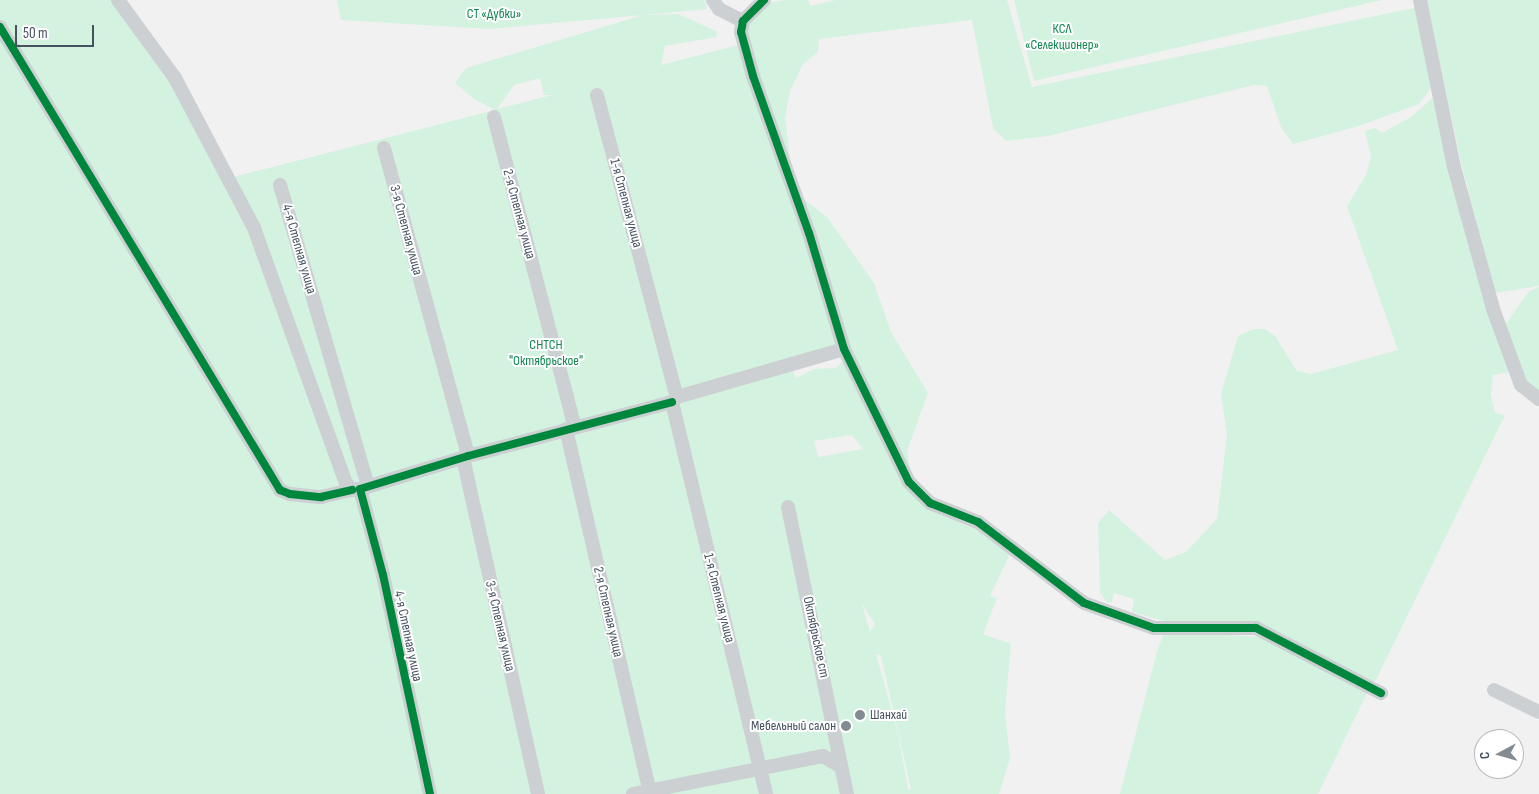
<!DOCTYPE html>
<meta charset="utf-8">
<style>
body{margin:0}
#map{position:relative;width:1539px;height:794px;overflow:hidden;background:#f2f1f1;font-family:"Sofia Sans Condensed",sans-serif}
div>[style]{position:absolute}
.green>*{inset:0;background:#d4f2e0}
.minor>*{height:14px;margin:-7px;padding:0 7px;transform-origin:7px;border-radius:7px;background:#cdd0d2}
.cycleway>*{height:8px;margin:-4px;padding:0 4px;transform-origin:4px;border-radius:4px;background:#00873e}
.dots>*{width:14px;height:14px;translate:-50% -50%;box-sizing:border-box;border:2px solid #fff;border-radius:50%}
span{translate:-50% -50%;white-space:nowrap;text-align:center;line-height:1.15;-webkit-text-stroke:4px #fff;paint-order:stroke}
.park-label{font-size:14px;color:#118751}
.street-label{font-size:14px;color:#46525f}
.poi-label{font-size:14px;color:#46525f}
.left{translate:0 -50%;text-align:left}
.right{translate:-100% -50%;text-align:right}
.north{position:absolute;left:1474px;top:729px;width:50px;height:50px;box-sizing:border-box;background:#fff;border:1px solid #b5babf;border-radius:50%;rotate:264deg;font-size:14px;font-weight:700;line-height:20px;text-align:center;color:#46525f}
.north::after{content:'';display:block;margin:auto;width:18px;height:22px;background:#828a92;clip-path:polygon(50% 0,100% 100%,50% 72%,0 100%)}
.scale{position:absolute;left:15px;top:25px;width:79px;height:22px;box-sizing:border-box;border:2px solid #46525f;border-top:0;padding-left:6px;font-size:15px;line-height:18px;white-space:nowrap;color:#46525f;-webkit-text-stroke:4px #fff;paint-order:stroke}
</style>
<div id="map">
<div class="green">
<div style="clip-path:polygon(evenodd,0 0,127px 0,233px 177px,495px 110px,474px 99px,455px 83px,466px 68px,643px 15px,489px 29px,341px 20px,337px 0,705px 0,707px 9px,644px 15px,678px 14px,716px 31px,717px 37px,665px 46px,661px 65px,738px 45px,843px 353px,793px 370px,796px 378px,814px 369px,836px 368px,845px 358px,907px 484px,977px 524px,1011px 552px,990px 596px,997px 598px,983px 634px,1011px 644px,1005px 711px,1010px 758px,999px 794px,0 794px,0 0,540px 78px,544px 95px,552px 95px,497px 109px,514px 85px,540px 78px,0 0,852px 435px,863px 449px,818px 457px,814px 441px,852px 435px,0 0,862px 604px,875px 624px,870px 632px,862px 604px,0 0,876px 654px,881px 656px,911px 789px,908px 789px,898px 733px,876px 654px)"></div>
<div style="clip-path:polygon(788px 0,808px 0,810px 6px,836px 0,1007px 0,1032px 87px,1414px 8px,1418px 12px,1433px 85px,1419px 104px,1359px 126px,1293px 144px,1281px 127px,1267px 86px,1254px 85px,1048px 136px,1006px 141px,993px 128px,972px 20px,819px 39px,818px 52px,803px 64px,790px 91px,785px 118px,791px 167px,745px 31px,747px 23px,766px 3px)"></div>
<div style="clip-path:polygon(1014px 0,1382px 0,1034px 81px)"></div>
<div style="clip-path:polygon(1427px 0,1539px 0,1539px 286px,1495px 293px,1461px 162px)"></div>
<div style="clip-path:polygon(1436px 95px,1509px 372px,1493px 375px,1491px 395px,1495px 413px,1505px 415px,1376px 680px,1372px 682px,1247px 621px,1168px 622px,1132px 612px,1134px 599px,1114px 593px,1112px 602px,1107px 602px,1100px 593px,1098px 523px,1109px 510px,1165px 560px,1186px 552px,1217px 519px,1227px 435px,1221px 394px,1238px 336px,1254px 329px,1265px 329px,1275px 336px,1297px 371px,1311px 374px,1398px 350px,1347px 206px,1366px 175px,1371px 157px,1365px 131px,1375px 128px,1382px 133px,1411px 117px)"></div>
<div style="clip-path:polygon(801px 197px,827px 217px,874px 283px,891px 332px,928px 393px,907px 451px,911px 475px,849px 347px)"></div>
<div style="clip-path:polygon(1539px 287px,1539px 391px,1526px 384px,1506px 324px,1529px 291px)"></div>
<div style="clip-path:polygon(1165px 631px,1260px 637px,1367px 693px,1318px 794px,1120px 794px,1158px 648px)"></div>
</div>
<div class="minor">
<div style="left:118px;top:0;width:97px;rotate:53.8deg"></div>
<div style="left:175px;top:78px;width:170px;rotate:62.2deg"></div>
<div style="left:254px;top:228px;width:271px;rotate:70.2deg"></div>
<div style="left:346px;top:483px;width:9px;rotate:49deg"></div>
<div style="left:352px;top:490px;width:7px;rotate:-8deg"></div>
<div style="left:713px;top:0;width:11px;rotate:56deg"></div>
<div style="left:719px;top:9px;width:27px;rotate:27deg"></div>
<div style="left:764px;top:0;width:30px;rotate:135deg"></div>
<div style="left:743px;top:21px;width:11px;rotate:100deg"></div>
<div style="left:741px;top:32px;width:46px;rotate:74.7deg"></div>
<div style="left:753px;top:76px;width:167px;rotate:70.4deg"></div>
<div style="left:809px;top:233px;width:121px;rotate:73.2deg"></div>
<div style="left:844px;top:349px;width:148px;rotate:64deg"></div>
<div style="left:909px;top:482px;width:30px;rotate:45deg"></div>
<div style="left:930px;top:503px;width:52px;rotate:21.6deg"></div>
<div style="left:978px;top:522px;width:133px;rotate:37.4deg"></div>
<div style="left:1084px;top:603px;width:74px;rotate:19.7deg"></div>
<div style="left:1154px;top:628px;width:102px"></div>
<div style="left:1256px;top:628px;width:141px;rotate:27.5deg"></div>
<div style="left:1420px;top:0;width:170px;rotate:78.5deg"></div>
<div style="left:1454px;top:167px;width:147px;rotate:74.6deg"></div>
<div style="left:1493px;top:309px;width:81px;rotate:69.8deg"></div>
<div style="left:1521px;top:385px;width:23px;rotate:38deg"></div>
<div style="left:0;top:27px;width:541px;rotate:58.84deg"></div>
<div style="left:280px;top:490px;width:11px;rotate:22deg"></div>
<div style="left:290px;top:494px;width:31px;rotate:6deg"></div>
<div style="left:321px;top:497px;width:32px;rotate:-13deg"></div>
<div style="left:597px;top:95px;width:312px;rotate:75.2deg"></div>
<div style="left:494px;top:117px;width:320px;rotate:75.4deg"></div>
<div style="left:384px;top:148px;width:319px;rotate:74.7deg"></div>
<div style="left:280px;top:185px;width:313px;rotate:73.7deg"></div>
<div style="left:672px;top:402px;width:403px;rotate:76.5deg"></div>
<div style="left:672px;top:402px;width:7px;rotate:-45deg"></div>
<div style="left:677px;top:397px;width:174px;rotate:-16deg"></div>
<div style="left:566px;top:429px;width:375px;rotate:77deg"></div>
<div style="left:463px;top:458px;width:344px;rotate:77.4deg"></div>
<div style="left:788px;top:507px;width:293px;rotate:78.4deg"></div>
<div style="left:1494px;top:690px;width:50px;rotate:26.1deg"></div>
<div style="left:430px;top:794px;width:224px;rotate:-102.1deg"></div>
<div style="left:383px;top:575px;width:89px;rotate:-105deg"></div>
<div style="left:360px;top:489px;width:113px;rotate:-17deg"></div>
<div style="left:468px;top:456px;width:211px;rotate:-14.8deg"></div>
<div style="left:633px;top:794px;width:194px;rotate:-11.3deg"></div>
<div style="left:823px;top:756px;width:21px;rotate:31deg"></div>
</div>
<div class="cycleway">
<div style="left:764px;top:0;width:30px;rotate:135deg"></div>
<div style="left:743px;top:21px;width:11px;rotate:100deg"></div>
<div style="left:741px;top:32px;width:46px;rotate:74.7deg"></div>
<div style="left:753px;top:76px;width:167px;rotate:70.4deg"></div>
<div style="left:809px;top:233px;width:121px;rotate:73.2deg"></div>
<div style="left:844px;top:349px;width:148px;rotate:64deg"></div>
<div style="left:909px;top:482px;width:30px;rotate:45deg"></div>
<div style="left:930px;top:503px;width:52px;rotate:21.6deg"></div>
<div style="left:978px;top:522px;width:133px;rotate:37.4deg"></div>
<div style="left:1084px;top:603px;width:74px;rotate:19.7deg"></div>
<div style="left:1154px;top:628px;width:102px"></div>
<div style="left:1256px;top:628px;width:141px;rotate:27.5deg"></div>
<div style="left:0;top:27px;width:541px;rotate:58.84deg"></div>
<div style="left:280px;top:490px;width:11px;rotate:22deg"></div>
<div style="left:290px;top:494px;width:31px;rotate:6deg"></div>
<div style="left:321px;top:497px;width:32px;rotate:-13deg"></div>
<div style="left:430px;top:794px;width:224px;rotate:-102.1deg"></div>
<div style="left:383px;top:575px;width:89px;rotate:-105deg"></div>
<div style="left:360px;top:489px;width:113px;rotate:-17deg"></div>
<div style="left:468px;top:456px;width:211px;rotate:-14.8deg"></div>
</div>
<div class="dots">
<div style="left:860px;top:715px;background:#828a92"></div>
<div style="left:846px;top:726px;background:#828a92"></div>
</div>
<div class="park-label">
<span style="left:494px;top:14px">СТ «Дубки»</span>
<span style="left:1062px;top:37px">КСЛ<br>«Селекционер»</span>
<span style="left:546px;top:353px">СНТСН<br>"Октябрьское"</span>
</div>
<div class="street-label">
<span style="left:626px;top:203px;rotate:75deg">1-я Степная улица</span>
<span style="left:519px;top:214px;rotate:75deg">2-я Степная улица</span>
<span style="left:406px;top:230px;rotate:75deg">3-я Степная улица</span>
<span style="left:299px;top:249px;rotate:74deg">4-я Степная улица</span>
<span style="left:719px;top:598px;rotate:76deg">1-я Степная улица</span>
<span style="left:608px;top:612px;rotate:77deg">2-я Степная улица</span>
<span style="left:500px;top:626px;rotate:77deg">3-я Степная улица</span>
<span style="left:408px;top:636px;rotate:78deg">4-я Степная улица</span>
<span style="left:816px;top:637px;rotate:78deg">Октябрьское ст</span>
</div>
<div class="poi-label">
<span class="left" style="left:870px;top:715px">Шанхай</span>
<span class="right" style="left:836px;top:726px">Мебельный салон</span>
</div>
<div class="north">С</div>
<div class="scale">50 m</div>
</div>
